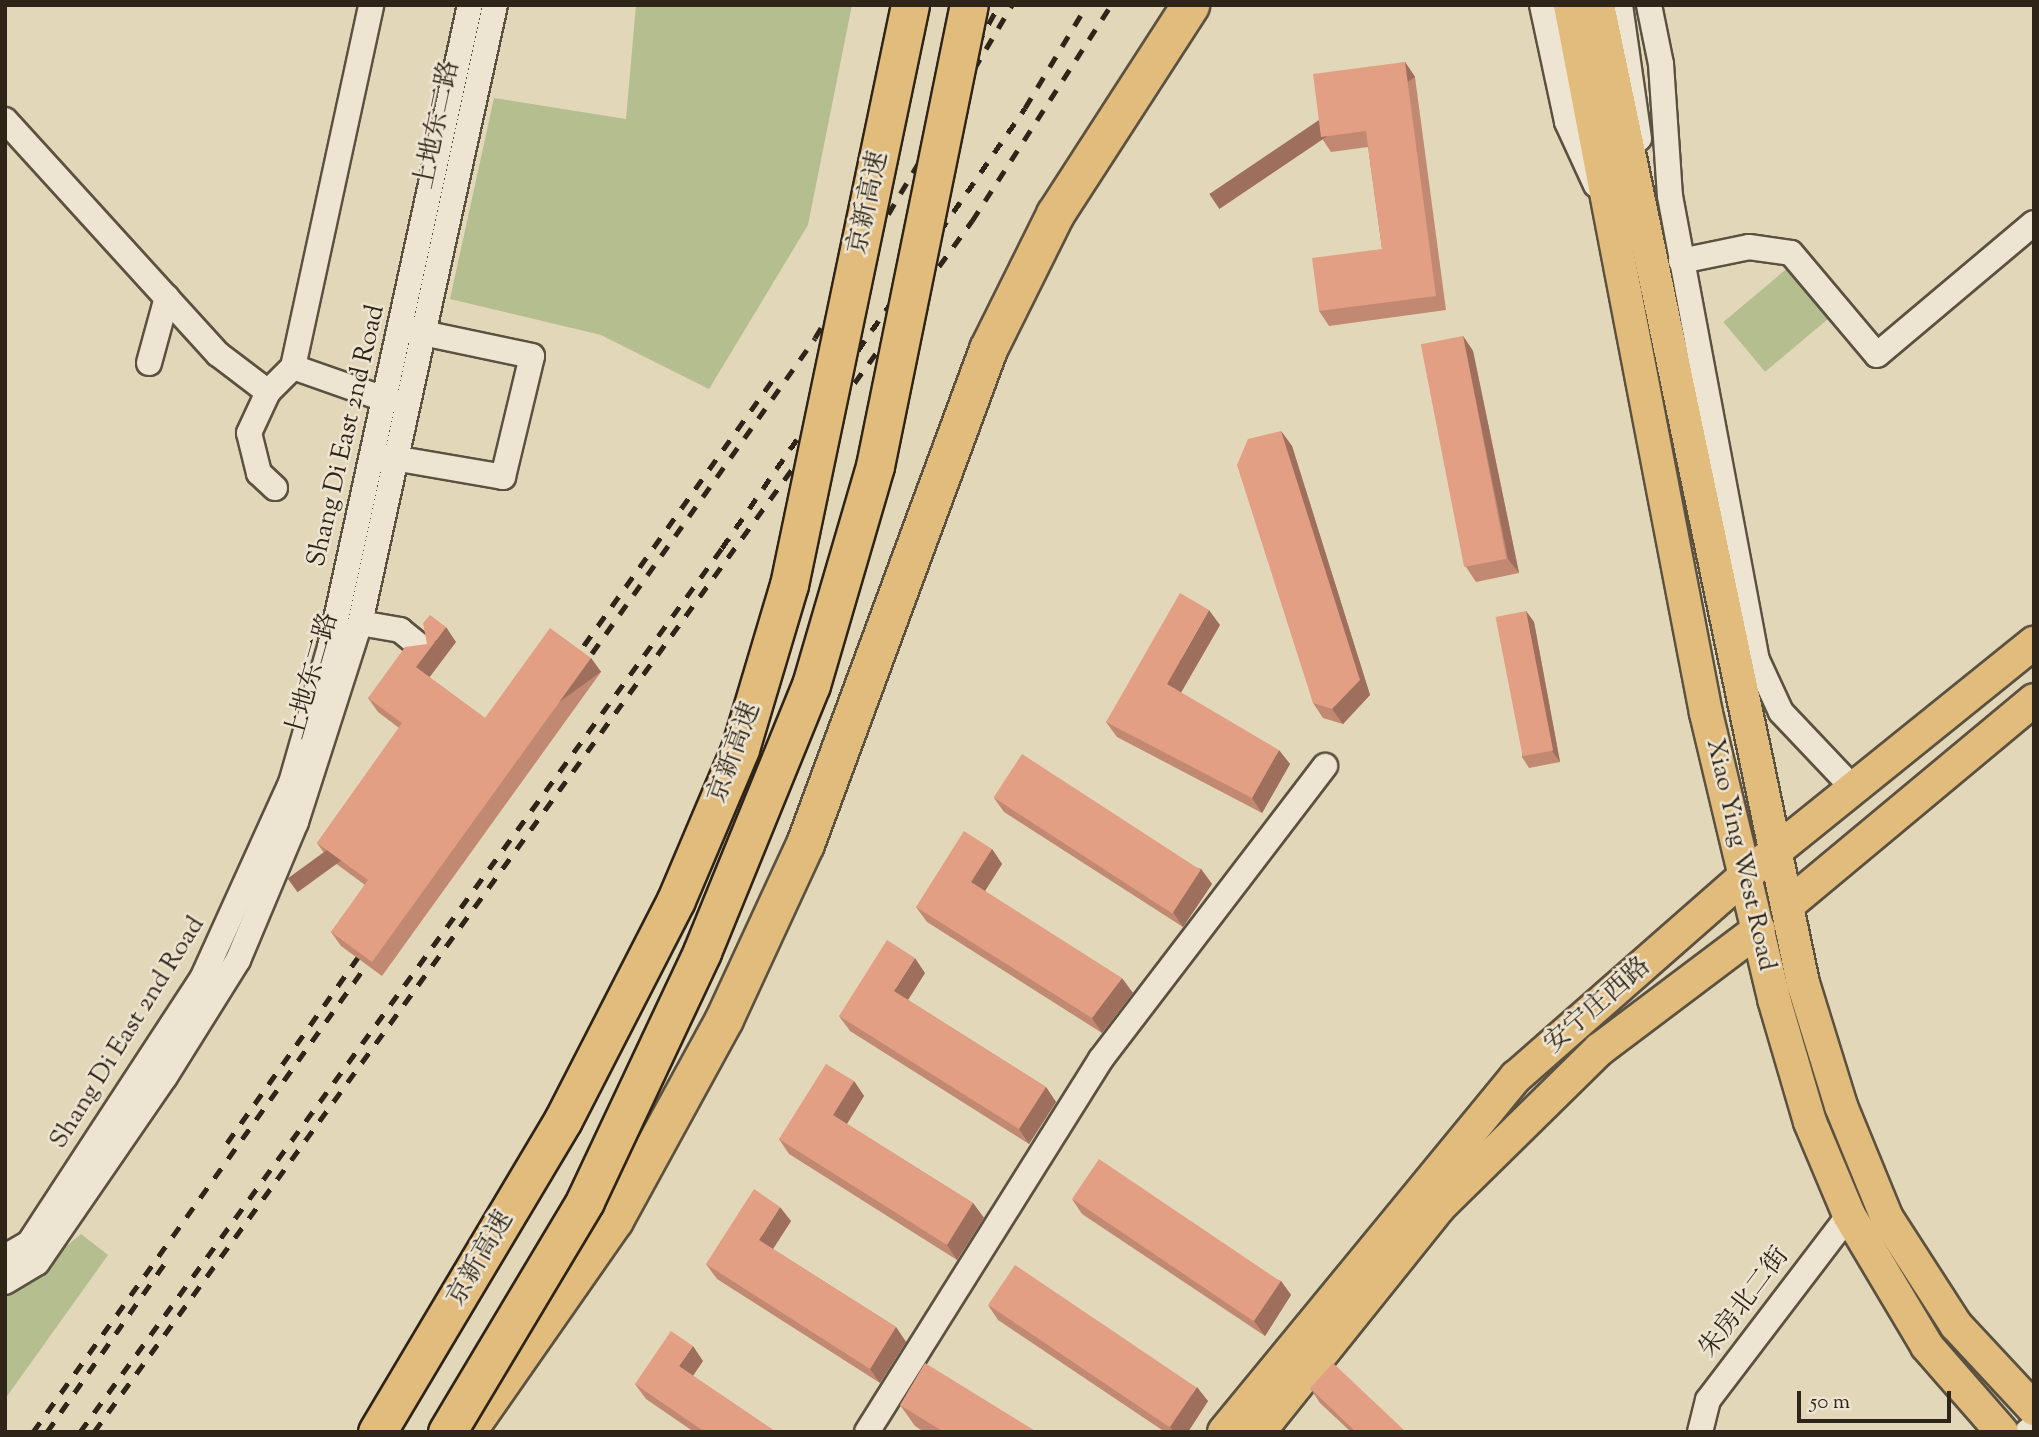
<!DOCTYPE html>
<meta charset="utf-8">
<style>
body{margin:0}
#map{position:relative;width:2039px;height:1437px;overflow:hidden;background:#e3d7b9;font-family:"Sorts Mill Goudy","Noto Serif SC",serif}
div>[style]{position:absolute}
.green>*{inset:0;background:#b4be8f;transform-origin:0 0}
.roads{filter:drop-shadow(2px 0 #5b5140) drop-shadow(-2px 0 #5b5140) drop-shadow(0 2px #5b5140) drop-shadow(0 -2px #5b5140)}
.minor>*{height:24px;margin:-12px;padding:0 12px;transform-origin:12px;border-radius:12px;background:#ede5d2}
.major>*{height:32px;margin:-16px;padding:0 16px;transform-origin:16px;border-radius:16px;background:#e2bc7c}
.highway>*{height:37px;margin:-18.5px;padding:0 18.5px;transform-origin:18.5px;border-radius:18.5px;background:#e2bc7c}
.rail>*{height:5px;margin-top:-2.5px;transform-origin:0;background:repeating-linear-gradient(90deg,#2e2418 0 12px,transparent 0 24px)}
.bridges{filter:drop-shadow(2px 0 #2e2418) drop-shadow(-2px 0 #2e2418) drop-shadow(0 2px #2e2418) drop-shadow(0 -2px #2e2418)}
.highway-bridge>*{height:37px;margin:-18.5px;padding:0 18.5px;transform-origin:18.5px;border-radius:18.5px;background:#e2bc7c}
.wall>*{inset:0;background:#c28972}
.shaded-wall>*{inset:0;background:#9e6f5c;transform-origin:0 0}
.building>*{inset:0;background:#e29f84;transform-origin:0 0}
span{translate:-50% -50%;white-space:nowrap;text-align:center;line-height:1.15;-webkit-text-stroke:5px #ede5d2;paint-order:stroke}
.street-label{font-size:26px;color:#2e2418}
.frame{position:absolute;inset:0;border:7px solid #2e2418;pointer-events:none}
.scale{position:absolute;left:1797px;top:1391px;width:154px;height:32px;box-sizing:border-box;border:4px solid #2e2418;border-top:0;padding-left:9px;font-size:21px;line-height:24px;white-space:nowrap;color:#2e2418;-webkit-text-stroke:5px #ede5d2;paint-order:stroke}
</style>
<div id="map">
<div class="green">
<div style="clip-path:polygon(636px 5px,852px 5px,808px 225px,709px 389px,601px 335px,450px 299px,494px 98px,626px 119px)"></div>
<div style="left:1790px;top:266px;width:65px;height:87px;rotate:50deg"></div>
<div style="clip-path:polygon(81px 1234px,108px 1255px,5px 1399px,5px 1298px)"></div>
</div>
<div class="roads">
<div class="minor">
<div style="left:1542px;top:5px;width:120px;rotate:77.9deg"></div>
<div style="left:1567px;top:122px;width:69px;rotate:65.3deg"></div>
<div style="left:1620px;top:5px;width:135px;rotate:81.9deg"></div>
<div style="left:1649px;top:5px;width:60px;rotate:78.5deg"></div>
<div style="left:1661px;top:64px;width:132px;rotate:86.1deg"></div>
<div style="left:1670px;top:196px;width:472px;rotate:79.4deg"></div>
<div style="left:1757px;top:660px;width:57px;rotate:65.2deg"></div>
<div style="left:1781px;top:712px;width:106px;rotate:46.5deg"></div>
<div style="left:5px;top:120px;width:316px;rotate:47.7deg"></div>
<div style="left:218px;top:354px;width:63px;rotate:37.2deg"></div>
<div style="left:1681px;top:261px;width:69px;rotate:-11.6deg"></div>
<div style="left:1749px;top:247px;width:42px;rotate:8.1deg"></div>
<div style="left:1791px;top:253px;width:133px;rotate:49.9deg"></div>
<div style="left:1877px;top:355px;width:205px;rotate:-40.1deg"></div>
<div style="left:149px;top:363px;width:68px;rotate:-74.7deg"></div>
<div style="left:293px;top:367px;width:100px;rotate:19.3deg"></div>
<div style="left:382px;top:456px;width:123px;rotate:9.8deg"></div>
<div style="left:503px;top:477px;width:124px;rotate:-76.5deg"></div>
<div style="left:532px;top:356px;width:126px;rotate:-168.1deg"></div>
<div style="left:275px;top:488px;width:22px;rotate:-137deg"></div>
<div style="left:259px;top:473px;width:41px;rotate:-104deg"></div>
<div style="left:249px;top:433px;width:45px;rotate:-65.1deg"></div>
<div style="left:268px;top:392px;width:35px;rotate:-45deg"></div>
<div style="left:293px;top:367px;width:370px;rotate:-77.8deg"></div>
<div style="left:360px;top:623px;width:41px;rotate:9.9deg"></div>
<div style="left:400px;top:630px;width:32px;rotate:39deg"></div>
<div style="left:5px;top:1257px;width:28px;rotate:-30deg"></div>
<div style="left:29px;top:1243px;width:316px;rotate:-56.8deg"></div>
<div style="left:202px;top:979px;width:215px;rotate:-65.6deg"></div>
<div style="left:291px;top:783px;width:141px;rotate:-74deg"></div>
<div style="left:330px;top:647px;width:657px;rotate:-77.7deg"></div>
<div style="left:5px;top:1282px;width:37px;rotate:-31deg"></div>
<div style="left:37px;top:1263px;width:226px;rotate:-55.5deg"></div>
<div style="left:165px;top:1077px;width:138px;rotate:-58deg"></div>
<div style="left:238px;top:960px;width:150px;rotate:-67.2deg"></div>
<div style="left:296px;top:822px;width:209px;rotate:-72.2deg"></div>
<div style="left:360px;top:623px;width:633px;rotate:-77.68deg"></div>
<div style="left:867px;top:1432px;width:440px;rotate:-57.9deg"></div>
<div style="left:1101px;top:1059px;width:369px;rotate:-52.6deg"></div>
<div style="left:1700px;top:1432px;width:33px;rotate:-76deg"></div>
<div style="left:1708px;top:1400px;width:233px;rotate:-52.7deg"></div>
<div style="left:2027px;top:1432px;width:9px;rotate:-41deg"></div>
</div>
<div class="major">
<div style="left:1570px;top:5px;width:721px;rotate:79.13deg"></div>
<div style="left:1706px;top:713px;width:294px;rotate:76.6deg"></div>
<div style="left:1774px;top:999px;width:128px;rotate:73.7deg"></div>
<div style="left:1810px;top:1122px;width:101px;rotate:67.2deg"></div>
<div style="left:1849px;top:1215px;width:152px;rotate:59.2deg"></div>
<div style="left:1927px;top:1346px;width:114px;rotate:48.9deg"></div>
<div style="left:1598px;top:5px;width:999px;rotate:78.16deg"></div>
<div style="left:1803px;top:983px;width:129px;rotate:72.8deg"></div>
<div style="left:1841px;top:1106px;width:121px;rotate:67.7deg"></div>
<div style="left:1887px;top:1218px;width:127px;rotate:57.2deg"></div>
<div style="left:1956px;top:1325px;width:115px;rotate:47.1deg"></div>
<div style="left:1788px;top:905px;width:320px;rotate:-39.8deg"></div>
<div style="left:1224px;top:1432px;width:460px;rotate:-50.6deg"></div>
<div style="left:1516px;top:1077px;width:306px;rotate:-41.3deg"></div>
<div style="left:1746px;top:875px;width:370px;rotate:-38.9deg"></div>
<div style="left:1259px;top:1432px;width:290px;rotate:-51.3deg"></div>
<div style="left:1440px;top:1206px;width:224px;rotate:-44.5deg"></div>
<div style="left:1600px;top:1049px;width:199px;rotate:-37deg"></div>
</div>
<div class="highway">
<div style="left:466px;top:1432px;width:259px;rotate:-55.1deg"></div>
<div style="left:614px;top:1220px;width:229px;rotate:-61.3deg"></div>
<div style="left:724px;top:1019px;width:193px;rotate:-65.2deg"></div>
<div style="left:805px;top:844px;width:528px;rotate:-69.71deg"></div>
<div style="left:988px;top:349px;width:151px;rotate:-63.6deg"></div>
<div style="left:1055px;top:214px;width:249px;rotate:-57.1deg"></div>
</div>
</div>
<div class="rail">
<div style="left:977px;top:45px;width:46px;rotate:-61.2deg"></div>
<div style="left:570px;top:665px;width:351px;rotate:-54.6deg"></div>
<div style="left:578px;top:673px;width:410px;rotate:-54.7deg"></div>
<div style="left:815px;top:338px;width:387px;rotate:-59.4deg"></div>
<div style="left:227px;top:1143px;width:246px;rotate:-54.8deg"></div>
<div style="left:33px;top:1432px;width:592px;rotate:-54.48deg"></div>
<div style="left:47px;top:1432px;width:213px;rotate:-55.1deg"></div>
<div style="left:80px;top:1432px;width:1093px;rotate:-54.01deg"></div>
<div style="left:722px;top:548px;width:534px;rotate:-55.45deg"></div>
<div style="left:1025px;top:108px;width:120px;rotate:-59deg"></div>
<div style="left:94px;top:1432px;width:1496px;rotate:-54.06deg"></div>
<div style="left:972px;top:221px;width:257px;rotate:-57.2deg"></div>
</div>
<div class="bridges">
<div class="highway-bridge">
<div style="left:377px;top:1432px;width:363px;rotate:-59.2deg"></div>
<div style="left:563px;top:1120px;width:247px;rotate:-62.8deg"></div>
<div style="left:676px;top:900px;width:164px;rotate:-67deg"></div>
<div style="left:740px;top:749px;width:171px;rotate:-73.4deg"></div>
<div style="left:789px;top:585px;width:592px;rotate:-78.22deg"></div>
<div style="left:447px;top:1432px;width:269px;rotate:-59.1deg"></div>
<div style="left:585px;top:1201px;width:275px;rotate:-64.8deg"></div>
<div style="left:702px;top:952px;width:288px;rotate:-67.8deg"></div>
<div style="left:811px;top:685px;width:228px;rotate:-73.7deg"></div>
<div style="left:875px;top:466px;width:470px;rotate:-78.5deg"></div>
</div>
</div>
<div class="wall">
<div style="clip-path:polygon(1405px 62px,1415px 77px,1446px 310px,1329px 326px,1319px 311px,1382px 249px,1368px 147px,1331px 152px,1321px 137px)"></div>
<div style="clip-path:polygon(1463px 336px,1473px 351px,1519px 573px,1476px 582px,1466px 567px)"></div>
<div style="clip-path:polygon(1281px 431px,1292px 446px,1370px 695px,1343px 724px,1323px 718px,1313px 703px)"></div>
<div style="clip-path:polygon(1526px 611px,1534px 622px,1560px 762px,1529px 768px,1522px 757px)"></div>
<div style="clip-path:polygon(1220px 625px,1181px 693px,1290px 764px,1262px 813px,1117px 737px,1106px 722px)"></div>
<div style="clip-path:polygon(456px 642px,429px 677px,485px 718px,591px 658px,601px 672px,382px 976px,341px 946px,331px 932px,365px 885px,327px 857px,317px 843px,399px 728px,378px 712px,368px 698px,427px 644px)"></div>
<div style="clip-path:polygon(994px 798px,1201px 869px,1212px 884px,1183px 927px,1004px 812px)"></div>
<div style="clip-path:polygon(992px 849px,1002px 864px,985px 891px,1133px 993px,1102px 1033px,927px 922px,916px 907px)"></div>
<div style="clip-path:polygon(925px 973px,908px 1000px,1046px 1087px,1056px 1102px,1029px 1144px,850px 1031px,839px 1016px)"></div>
<div style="clip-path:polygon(854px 1081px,864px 1096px,847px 1124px,973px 1203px,984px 1218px,957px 1260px,789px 1154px,779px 1139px)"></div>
<div style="clip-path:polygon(1072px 1199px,1281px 1281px,1291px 1295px,1265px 1336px,1082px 1214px)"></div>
<div style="clip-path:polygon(791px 1221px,773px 1249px,896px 1327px,906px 1342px,880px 1383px,717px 1279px,706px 1264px)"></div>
<div style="clip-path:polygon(988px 1305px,1208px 1401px,1188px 1432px,1165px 1432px,998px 1320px)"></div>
<div style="clip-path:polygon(703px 1361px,693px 1376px,776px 1432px,694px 1432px,646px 1399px,635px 1384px)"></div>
<div style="clip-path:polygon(1310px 1388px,1406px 1432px,1351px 1432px,1320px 1403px)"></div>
<div style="clip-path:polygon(900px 1405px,1037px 1432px,924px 1432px,915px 1426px)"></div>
</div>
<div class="shaded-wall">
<div style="left:1405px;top:62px;width:18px;height:236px;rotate:56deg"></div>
<div style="clip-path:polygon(1463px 336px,1473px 351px,1519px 573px,1508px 559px)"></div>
<div style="clip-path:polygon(1281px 431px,1292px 446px,1370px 695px,1343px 724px,1332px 709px)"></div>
<div style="clip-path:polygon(1209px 610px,1220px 625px,1177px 699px,1167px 684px)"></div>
<div style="clip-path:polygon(1526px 611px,1534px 622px,1560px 762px,1552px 751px)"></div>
<div style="clip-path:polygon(446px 627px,456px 642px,426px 682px,416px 667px)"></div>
<div style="left:591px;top:658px;width:17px;height:375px;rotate:54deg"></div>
<div style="clip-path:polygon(1279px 750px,1290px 764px,1262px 813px,1252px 798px)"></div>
<div style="clip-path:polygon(992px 849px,1002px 864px,981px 897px,971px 882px)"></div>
<div style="clip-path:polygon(1201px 869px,1212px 884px,1183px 927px,1173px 912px)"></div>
<div style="clip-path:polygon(915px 958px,925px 973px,904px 1006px,894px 991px)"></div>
<div style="clip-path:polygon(1122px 978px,1133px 993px,1102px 1033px,1092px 1018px)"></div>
<div style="clip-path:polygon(854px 1081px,864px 1096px,843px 1130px,833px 1115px)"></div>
<div style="clip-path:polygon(1046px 1087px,1056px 1102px,1029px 1144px,1019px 1129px)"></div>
<div style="clip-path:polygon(973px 1203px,984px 1218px,957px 1260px,947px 1245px)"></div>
<div style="clip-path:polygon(780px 1207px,791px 1221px,769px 1255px,759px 1240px)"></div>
<div style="clip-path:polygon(1281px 1281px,1291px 1295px,1265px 1336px,1254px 1321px)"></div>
<div style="clip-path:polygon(896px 1327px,906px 1342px,880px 1383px,870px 1369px)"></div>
<div style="clip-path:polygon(693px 1346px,703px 1361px,689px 1381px,679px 1366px)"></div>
<div style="clip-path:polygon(1197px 1387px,1208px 1401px,1188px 1432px,1174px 1432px,1170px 1427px)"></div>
</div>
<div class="building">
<div style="clip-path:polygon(1405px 62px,1436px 296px,1319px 311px,1312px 258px,1382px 249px,1366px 131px,1321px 137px,1313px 74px)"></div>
<div style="left:1463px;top:336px;width:227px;height:43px;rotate:79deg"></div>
<div style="clip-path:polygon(1281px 431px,1360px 680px,1332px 709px,1313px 703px,1237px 465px,1248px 439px)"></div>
<div style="clip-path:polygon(1180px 593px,1209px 610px,1167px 684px,1279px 750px,1252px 798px,1106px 722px)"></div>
<div style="left:1526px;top:611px;width:142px;height:31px;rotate:79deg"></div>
<div style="clip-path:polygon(430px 615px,446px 627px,416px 667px,485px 718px,550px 628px,591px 658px,372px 962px,331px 932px,368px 880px,317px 843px,402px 723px,368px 698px,405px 647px,427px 644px,423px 623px)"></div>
<div style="left:1022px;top:754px;width:213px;height:52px;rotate:33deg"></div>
<div style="clip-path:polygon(964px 831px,992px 849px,971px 882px,1122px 978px,1092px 1018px,916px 907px)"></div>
<div style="clip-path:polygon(887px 940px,915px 958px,894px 991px,1046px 1087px,1019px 1129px,839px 1016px)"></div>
<div style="clip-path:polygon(826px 1064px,854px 1081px,833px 1115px,973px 1203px,947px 1245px,779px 1139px)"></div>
<div style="left:1099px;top:1159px;width:219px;height:48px;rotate:34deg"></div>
<div style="clip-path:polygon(754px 1189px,780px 1207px,759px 1240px,896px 1327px,870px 1369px,706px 1264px)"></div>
<div style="left:1015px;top:1265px;width:219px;height:48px;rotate:34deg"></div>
<div style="clip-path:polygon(671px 1331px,693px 1346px,679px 1366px,776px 1432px,705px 1432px,635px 1384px)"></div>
<div style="clip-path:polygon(925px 1363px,1037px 1432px,944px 1432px,900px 1405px)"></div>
<div style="clip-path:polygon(1333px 1363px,1406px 1432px,1356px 1432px,1310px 1388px)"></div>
</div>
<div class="street-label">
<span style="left:438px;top:125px;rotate:-78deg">上地东二路</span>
<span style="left:869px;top:203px;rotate:-78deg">京新高速</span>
<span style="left:347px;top:436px;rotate:-77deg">Shang Di East 2nd Road</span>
<span style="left:313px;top:676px;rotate:-74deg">上地东二路</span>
<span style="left:735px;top:753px;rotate:-70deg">京新高速</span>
<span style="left:1740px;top:855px;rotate:77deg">Xiao Ying West Road</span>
<span style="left:1598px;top:1006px;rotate:-41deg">安宁庄西路</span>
<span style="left:128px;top:1033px;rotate:-58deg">Shang Di East 2nd Road</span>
<span style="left:481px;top:1259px;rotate:-60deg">京新高速</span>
<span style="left:1745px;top:1303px;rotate:-53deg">朱房北二街</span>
</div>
<div class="frame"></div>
<div class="scale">50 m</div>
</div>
